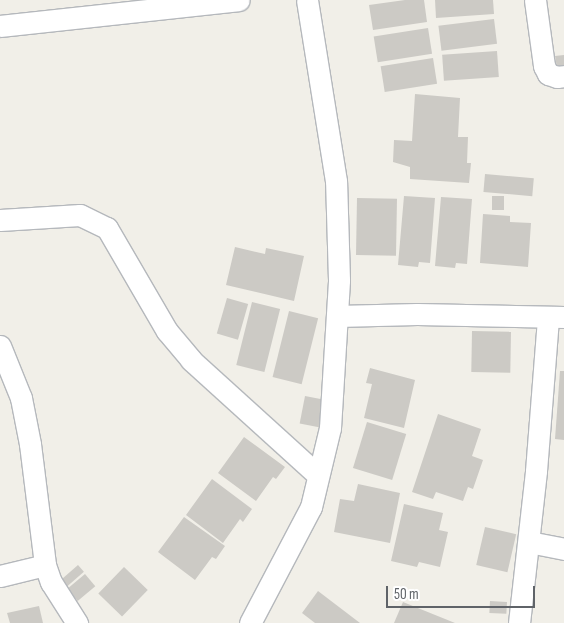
<!DOCTYPE html>
<style>
body{margin:0}
#map{position:relative;width:564px;height:623px;overflow:hidden;background:#f1efe8;font-family:"Sofia Sans Condensed",sans-serif}
div>[style]{position:absolute}
.building>*{inset:0;background:#cccac5;transform-origin:0 0}
.roads{filter:drop-shadow(1px 0 #b5b8bc) drop-shadow(-1px 0 #b5b8bc) drop-shadow(0 1px #b5b8bc) drop-shadow(0 -1px #b5b8bc)}
.minor>*{height:21px;margin:-10.5px;padding:0 10.5px;transform-origin:10.5px;border-radius:10.5px;background:#fff}
span{translate:-50% -50%;white-space:nowrap;text-align:center;line-height:1.15;-webkit-text-stroke:4px #fff;paint-order:stroke}
.scale{position:absolute;left:386px;top:586px;width:149px;height:22px;box-sizing:border-box;border:2px solid #5f6368;border-top:0;padding-left:6px;font-size:15px;line-height:18px;white-space:nowrap;color:#5f6368;-webkit-text-stroke:4px #fff;paint-order:stroke}
</style>
<div id="map">
<div class="building">
<div style="clip-path:polygon(405px 0,424px 0,427px 22px,373px 30px,369px 5px)"></div>
<div style="clip-path:polygon(435px 0,493px 0,494px 14px,436px 18px)"></div>
<div style="left:494px;top:19px;width:25px;height:56px;rotate:83deg"></div>
<div style="left:428px;top:28px;width:26px;height:55px;rotate:81deg"></div>
<div style="left:497px;top:51px;width:26px;height:55px;rotate:86deg"></div>
<div style="clip-path:polygon(564px 55px,564px 67px,557px 68px,555px 56px)"></div>
<div style="left:433px;top:58px;width:26px;height:53px;rotate:81deg"></div>
<div style="clip-path:polygon(415px 94px,460px 98px,458px 137px,468px 137px,467px 163px,471px 163px,469px 183px,410px 179px,410px 167px,393px 162px,394px 140px,412px 141px)"></div>
<div style="left:485px;top:174px;width:49px;height:18px;rotate:5deg"></div>
<div style="clip-path:polygon(404px 196px,435px 198px,430px 263px,419px 262px,418px 267px,398px 265px)"></div>
<div style="left:492px;top:196px;width:12px;height:14px"></div>
<div style="clip-path:polygon(441px 197px,472px 199px,467px 264px,456px 263px,455px 268px,435px 266px)"></div>
<div style="left:357px;top:198px;width:40px;height:57px;rotate:1deg"></div>
<div style="clip-path:polygon(483px 214px,510px 216px,510px 222px,531px 223px,528px 267px,480px 263px)"></div>
<div style="clip-path:polygon(235px 247px,265px 254px,266px 248px,304px 256px,294px 301px,226px 285px)"></div>
<div style="left:227px;top:298px;width:22px;height:37px;rotate:16deg"></div>
<div style="left:252px;top:302px;width:29px;height:65px;rotate:14deg"></div>
<div style="left:289px;top:311px;width:30px;height:68px;rotate:14deg"></div>
<div style="left:472px;top:331px;width:39px;height:41px;rotate:1deg"></div>
<div style="clip-path:polygon(370px 368px,415px 380px,404px 428px,364px 418px,372px 384px,366px 383px)"></div>
<div style="clip-path:polygon(560px 371px,564px 371px,564px 440px,555px 439px)"></div>
<div style="left:305px;top:396px;width:21px;height:28px;rotate:11deg"></div>
<div style="clip-path:polygon(438px 414px,481px 429px,472px 456px,483px 460px,473px 489px,468px 487px,463px 501px,436px 492px,433px 499px,412px 492px)"></div>
<div style="left:367px;top:422px;width:41px;height:48px;rotate:17deg"></div>
<div style="clip-path:polygon(244px 437px,285px 467px,276px 479px,273px 477px,256px 501px,218px 473px)"></div>
<div style="clip-path:polygon(212px 479px,252px 509px,243px 522px,240px 519px,223px 543px,186px 515px)"></div>
<div style="clip-path:polygon(358px 484px,400px 493px,390px 543px,334px 532px,340px 499px,354px 501px)"></div>
<div style="clip-path:polygon(404px 504px,443px 513px,439px 530px,448px 532px,440px 567px,419px 562px,417px 567px,391px 561px)"></div>
<div style="clip-path:polygon(184px 517px,225px 546px,216px 559px,212px 557px,195px 580px,158px 552px)"></div>
<div style="left:485px;top:527px;width:32px;height:39px;rotate:13deg"></div>
<div style="left:78px;top:565px;width:9px;height:22px;rotate:49deg"></div>
<div style="left:124px;top:567px;width:33px;height:37px;rotate:44deg"></div>
<div style="left:85px;top:574px;width:16px;height:23px;rotate:50deg"></div>
<div style="clip-path:polygon(318px 591px,360px 623px,315px 623px,302px 613px)"></div>
<div style="left:490px;top:601px;width:17px;height:12px;rotate:3deg"></div>
<div style="clip-path:polygon(403px 602px,455px 623px,394px 623px)"></div>
<div style="clip-path:polygon(39px 606px,43px 623px,10px 623px,7px 613px)"></div>
</div>
<div class="roads">
<div class="minor">
<div style="left:535px;top:0;width:67px;rotate:82.2deg"></div>
<div style="left:544px;top:66px;width:9px;rotate:63deg"></div>
<div style="left:548px;top:74px;width:9px;rotate:18deg"></div>
<div style="left:557px;top:77px;width:7px;rotate:-8deg"></div>
<div style="left:0;top:26px;width:240px;rotate:-6.2deg"></div>
<div style="left:0;top:220px;width:80px;rotate:-3.6deg"></div>
<div style="left:80px;top:215px;width:30px;rotate:26deg"></div>
<div style="left:107px;top:228px;width:119px;rotate:59.8deg"></div>
<div style="left:167px;top:331px;width:38px;rotate:50deg"></div>
<div style="left:191px;top:360px;width:171px;rotate:42.2deg"></div>
<div style="left:337px;top:316px;width:80px;rotate:-1.4deg"></div>
<div style="left:417px;top:314px;width:147px;rotate:1.2deg"></div>
<div style="left:0;top:346px;width:56px;rotate:68deg"></div>
<div style="left:21px;top:398px;width:47px;rotate:78.9deg"></div>
<div style="left:30px;top:444px;width:122px;rotate:82.9deg"></div>
<div style="left:45px;top:565px;width:18px;rotate:71deg"></div>
<div style="left:51px;top:582px;width:49px;rotate:57.6deg"></div>
<div style="left:529px;top:542px;width:36px;rotate:11deg"></div>
<div style="left:0;top:576px;width:46px;rotate:-13.7deg"></div>
<div style="left:250px;top:623px;width:131px;rotate:-62.3deg"></div>
<div style="left:311px;top:507px;width:81px;rotate:-76.5deg"></div>
<div style="left:330px;top:428px;width:148px;rotate:-86.5deg"></div>
<div style="left:339px;top:280px;width:99px;rotate:-91.7deg"></div>
<div style="left:336px;top:181px;width:183px;rotate:-99.1deg"></div>
<div style="left:519px;top:623px;width:153px;rotate:-83.6deg"></div>
<div style="left:536px;top:471px;width:153px;rotate:-85.5deg"></div>
</div>
</div>
<div class="scale">50 m</div>
</div>
